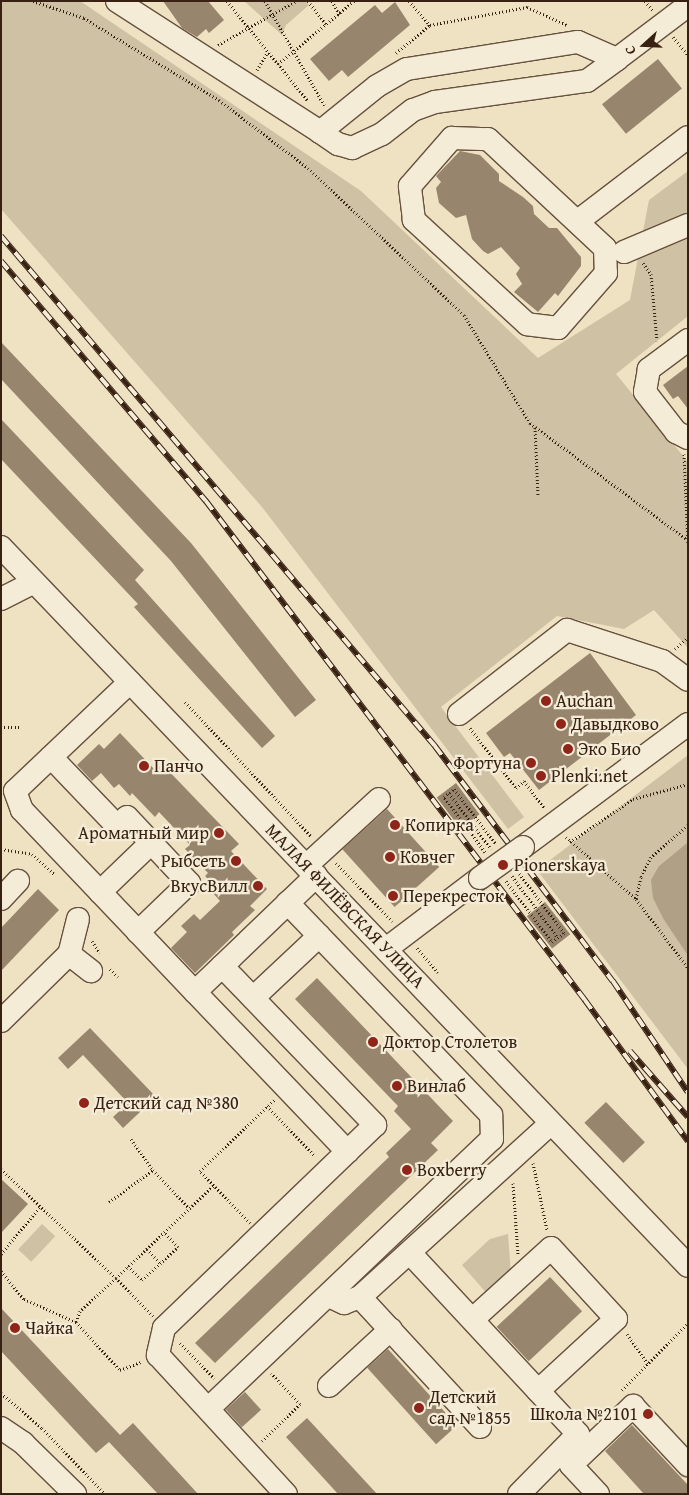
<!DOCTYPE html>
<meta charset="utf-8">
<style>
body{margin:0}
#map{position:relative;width:689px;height:1495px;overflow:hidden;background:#eee2c2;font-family:"Gentium Book Plus",serif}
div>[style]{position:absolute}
.green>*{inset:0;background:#cfc1a4;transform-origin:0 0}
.water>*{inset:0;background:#b0a086}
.building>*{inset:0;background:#97856e;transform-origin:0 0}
.path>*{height:3px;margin-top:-1.5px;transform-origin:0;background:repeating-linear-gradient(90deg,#382112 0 1px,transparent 0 3.5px)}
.roads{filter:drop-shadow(1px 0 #66513e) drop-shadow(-1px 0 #66513e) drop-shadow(0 1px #66513e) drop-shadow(0 -1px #66513e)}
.minor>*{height:22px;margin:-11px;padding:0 11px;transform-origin:11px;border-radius:11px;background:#f4ecd7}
.rail>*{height:5.5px;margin-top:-2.75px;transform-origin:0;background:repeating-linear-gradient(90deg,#f4ecd7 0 11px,#382112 0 22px);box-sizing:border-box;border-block:1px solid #382112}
.bridges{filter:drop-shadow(1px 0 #66513e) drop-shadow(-1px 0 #66513e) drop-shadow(0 1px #66513e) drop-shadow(0 -1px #66513e)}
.minor-bridge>*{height:22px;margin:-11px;padding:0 11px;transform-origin:11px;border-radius:11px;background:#f4ecd7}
.dots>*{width:14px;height:14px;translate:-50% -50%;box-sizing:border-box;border:2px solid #f4ecd7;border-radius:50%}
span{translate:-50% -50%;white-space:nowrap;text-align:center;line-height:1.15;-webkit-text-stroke:4.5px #f4ecd7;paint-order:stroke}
.poi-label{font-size:18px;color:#382112}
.left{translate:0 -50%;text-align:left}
.right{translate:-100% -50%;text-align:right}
.street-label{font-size:18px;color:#382112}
.frame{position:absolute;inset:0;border:2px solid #382112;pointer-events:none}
.north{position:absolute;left:619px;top:20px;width:50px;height:50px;-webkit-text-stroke:4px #f4ecd7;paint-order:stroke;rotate:250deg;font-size:14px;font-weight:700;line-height:20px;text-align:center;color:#382112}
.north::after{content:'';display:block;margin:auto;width:18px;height:22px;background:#382112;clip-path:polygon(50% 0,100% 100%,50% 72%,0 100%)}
</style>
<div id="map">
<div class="green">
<div style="clip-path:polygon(1px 1px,80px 1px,361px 191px,538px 358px,630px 300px,649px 200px,688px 171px,688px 316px,616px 374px,688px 462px,688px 648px,654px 610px,624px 629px,557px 616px,441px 707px,524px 817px,508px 829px,262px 507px,1px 209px)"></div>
<div style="clip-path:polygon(244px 1px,305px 1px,309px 5px,286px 25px,282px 35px)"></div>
<div style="clip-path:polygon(688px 755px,688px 842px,659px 866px,664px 920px,688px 956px,688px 1069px,537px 870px)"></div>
<div style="left:42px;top:1224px;width:18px;height:35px;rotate:43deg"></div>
<div style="clip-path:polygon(508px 1234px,511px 1276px,489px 1296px,462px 1265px,490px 1239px)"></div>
</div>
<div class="water">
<div style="clip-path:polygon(688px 842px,688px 956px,664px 920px,653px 898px,651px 880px,659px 866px)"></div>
</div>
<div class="building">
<div style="clip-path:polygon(163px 1px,208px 1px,224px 20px,209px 33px,206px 29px,197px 37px,182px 28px)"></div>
<div style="clip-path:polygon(395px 2px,410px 25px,348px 77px,342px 70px,329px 81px,310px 59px,375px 5px,382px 13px)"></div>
<div style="left:658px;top:59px;width:38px;height:72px;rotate:51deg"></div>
<div style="clip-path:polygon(460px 151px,480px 155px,499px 174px,499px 181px,523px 197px,533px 206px,534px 214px,549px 228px,557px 228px,581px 257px,581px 266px,558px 296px,555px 293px,538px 312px,514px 292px,522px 284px,516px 274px,520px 268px,501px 247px,488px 254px,483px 251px,472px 239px,466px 215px,456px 218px,439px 203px,436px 188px,441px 182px,436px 176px)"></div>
<div style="clip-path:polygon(1px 342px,191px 543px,316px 700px,295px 717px,171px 561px,1px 379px)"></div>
<div style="clip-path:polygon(688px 366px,688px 409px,678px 396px,673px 399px,663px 385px)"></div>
<div style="clip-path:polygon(1px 419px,144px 570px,135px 580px,275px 736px,262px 748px,134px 607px,138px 604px,1px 459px)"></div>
<div style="clip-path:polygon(590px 653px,636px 715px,539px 790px,510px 753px,504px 757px,486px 733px)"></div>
<div style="clip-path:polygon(120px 733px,155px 770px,162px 764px,239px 844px,231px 851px,267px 889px,250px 906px,255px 910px,232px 932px,234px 935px,195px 973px,171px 948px,187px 932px,181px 926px,194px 914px,200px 920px,220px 901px,212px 892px,216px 887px,205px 876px,208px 873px,185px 849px,190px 845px,159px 812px,155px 817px,132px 793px,130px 796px,119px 784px,114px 788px,101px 773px,92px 781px,77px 765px,99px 744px,104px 749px)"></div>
<div style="left:456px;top:783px;width:39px;height:24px;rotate:53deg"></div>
<div style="left:387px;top:809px;width:78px;height:60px;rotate:48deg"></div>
<div style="clip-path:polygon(38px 889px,59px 910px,1px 971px,1px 928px)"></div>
<div style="left:545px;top:902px;width:41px;height:23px;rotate:52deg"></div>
<div style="clip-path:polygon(317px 978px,453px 1121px,431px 1143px,438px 1150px,215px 1363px,195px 1343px,389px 1157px,386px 1153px,411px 1129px,394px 1111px,398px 1106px,295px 999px)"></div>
<div style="clip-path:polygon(90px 1028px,156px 1097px,123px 1128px,113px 1117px,128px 1103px,83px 1055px,68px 1069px,58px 1058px)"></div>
<div style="left:606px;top:1102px;width:56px;height:30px;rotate:46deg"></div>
<div style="clip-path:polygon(1px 1179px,28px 1204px,1px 1233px)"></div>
<div style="left:550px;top:1277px;width:47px;height:73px;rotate:47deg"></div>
<div style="clip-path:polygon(1px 1308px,120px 1435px,133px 1423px,198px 1494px,158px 1494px,109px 1442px,96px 1453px,1px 1351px)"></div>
<div style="left:388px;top:1349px;width:103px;height:28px;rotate:48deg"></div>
<div style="left:245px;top:1392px;width:24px;height:26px;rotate:48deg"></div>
<div style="clip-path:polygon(307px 1418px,377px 1494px,338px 1494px,286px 1437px)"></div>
<div style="clip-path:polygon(632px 1425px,688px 1485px,688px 1494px,644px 1494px,605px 1451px)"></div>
</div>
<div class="path">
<div style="left:33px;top:1px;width:54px;rotate:18.4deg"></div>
<div style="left:84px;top:18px;width:158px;rotate:31.3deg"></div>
<div style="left:219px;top:100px;width:112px;rotate:37.4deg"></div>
<div style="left:308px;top:168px;width:214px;rotate:43.3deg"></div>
<div style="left:464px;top:315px;width:127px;rotate:58.6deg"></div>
<div style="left:530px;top:423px;width:194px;rotate:36.6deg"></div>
<div style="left:227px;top:1px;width:129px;rotate:51deg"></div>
<div style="left:265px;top:1px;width:120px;rotate:60.4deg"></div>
<div style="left:308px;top:1px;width:29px;rotate:52deg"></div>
<div style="left:332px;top:1px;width:15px;rotate:62deg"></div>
<div style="left:409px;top:1px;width:32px;rotate:49deg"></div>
<div style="left:645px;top:1px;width:13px;rotate:51deg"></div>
<div style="left:673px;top:37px;width:23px;rotate:50deg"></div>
<div style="left:218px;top:45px;width:90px;rotate:-29.4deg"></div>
<div style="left:396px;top:53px;width:44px;rotate:-39.5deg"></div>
<div style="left:430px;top:25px;width:99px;rotate:-10.5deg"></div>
<div style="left:527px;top:7px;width:44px;rotate:24.2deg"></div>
<div style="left:278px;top:64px;width:99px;rotate:-39.7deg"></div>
<div style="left:257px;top:70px;width:21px;rotate:-59deg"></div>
<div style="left:643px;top:263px;width:14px;rotate:54deg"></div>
<div style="left:651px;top:274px;width:67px;rotate:84.9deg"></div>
<div style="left:535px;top:427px;width:68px;rotate:87.5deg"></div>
<div style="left:684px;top:454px;width:90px;rotate:87.5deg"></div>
<div style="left:675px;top:649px;width:18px;rotate:-43deg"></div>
<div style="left:185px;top:702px;width:184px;rotate:46.8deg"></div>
<div style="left:1px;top:727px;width:21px"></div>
<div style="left:470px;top:728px;width:76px;rotate:52.5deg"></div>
<div style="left:516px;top:788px;width:11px;rotate:-41deg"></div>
<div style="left:524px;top:781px;width:34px;rotate:53deg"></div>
<div style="left:449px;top:793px;width:70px;rotate:53.1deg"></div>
<div style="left:688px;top:825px;width:49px;rotate:139.1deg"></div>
<div style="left:651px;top:857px;width:22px;rotate:117deg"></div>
<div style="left:641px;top:877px;width:23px;rotate:103deg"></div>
<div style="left:636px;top:899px;width:86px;rotate:53deg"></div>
<div style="left:566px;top:837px;width:94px;rotate:41.5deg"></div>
<div style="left:570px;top:842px;width:76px;rotate:-34.3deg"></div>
<div style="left:633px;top:799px;width:57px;rotate:-15.3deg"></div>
<div style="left:1px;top:849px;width:31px;rotate:9deg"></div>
<div style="left:32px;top:854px;width:30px;rotate:42deg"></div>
<div style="left:485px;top:852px;width:69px;rotate:-126.7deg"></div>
<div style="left:444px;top:797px;width:13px;rotate:-39deg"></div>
<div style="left:454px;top:789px;width:69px;rotate:52.6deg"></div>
<div style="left:336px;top:863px;width:81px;rotate:46deg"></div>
<div style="left:512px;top:876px;width:77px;rotate:53.4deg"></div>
<div style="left:506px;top:881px;width:76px;rotate:53deg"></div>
<div style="left:552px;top:942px;width:15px;rotate:-37deg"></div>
<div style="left:564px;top:933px;width:75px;rotate:-126.9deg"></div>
<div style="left:92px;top:941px;width:14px;rotate:56deg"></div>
<div style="left:417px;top:948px;width:32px;rotate:49deg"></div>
<div style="left:110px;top:969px;width:11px;rotate:45deg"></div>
<div style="left:267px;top:1106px;width:69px;rotate:46.2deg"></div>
<div style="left:131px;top:1139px;width:38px;rotate:55deg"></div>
<div style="left:153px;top:1170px;width:52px;rotate:46.5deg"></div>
<div style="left:533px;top:1163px;width:68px;rotate:78.2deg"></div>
<div style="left:1px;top:1169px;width:158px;rotate:43.5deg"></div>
<div style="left:116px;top:1278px;width:49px;rotate:137.5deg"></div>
<div style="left:80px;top:1311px;width:12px;rotate:110deg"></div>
<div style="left:76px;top:1322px;width:65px;rotate:47.5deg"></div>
<div style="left:120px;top:1370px;width:22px;rotate:-21deg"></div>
<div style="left:513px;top:1183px;width:71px;rotate:86deg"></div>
<div style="left:109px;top:1202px;width:54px;rotate:-36deg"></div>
<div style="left:250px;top:1223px;width:72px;rotate:-133.9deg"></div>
<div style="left:200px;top:1171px;width:103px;rotate:-43.8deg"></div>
<div style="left:147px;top:1249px;width:19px;rotate:47deg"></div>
<div style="left:1px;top:1254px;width:61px;rotate:-50.3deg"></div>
<div style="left:128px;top:1266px;width:20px;rotate:45deg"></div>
<div style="left:142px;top:1280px;width:49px;rotate:-42.5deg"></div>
<div style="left:178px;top:1247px;width:21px;rotate:-133deg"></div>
<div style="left:1px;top:1271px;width:36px;rotate:51deg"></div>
<div style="left:24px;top:1299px;width:57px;rotate:23.9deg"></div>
<div style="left:153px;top:1316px;width:53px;rotate:-134.2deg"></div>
<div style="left:116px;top:1278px;width:135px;rotate:-43.5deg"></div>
<div style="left:627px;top:1334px;width:37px;rotate:55deg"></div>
<div style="left:180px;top:1343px;width:49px;rotate:45.8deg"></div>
<div style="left:622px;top:1390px;width:94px;rotate:-45.4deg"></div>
<div style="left:1px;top:1393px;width:54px;rotate:40.5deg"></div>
<div style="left:42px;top:1428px;width:91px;rotate:46.3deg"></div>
<div style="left:262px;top:1441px;width:53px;rotate:-44.2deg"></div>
<div style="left:300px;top:1404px;width:42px;rotate:-133.1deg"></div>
</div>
<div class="roads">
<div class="minor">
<div style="left:117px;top:1px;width:242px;rotate:32.8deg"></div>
<div style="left:320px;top:132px;width:73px;rotate:-38.9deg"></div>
<div style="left:377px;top:86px;width:34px;rotate:-30deg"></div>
<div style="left:407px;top:69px;width:173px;rotate:-9deg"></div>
<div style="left:578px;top:42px;width:43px;rotate:23.6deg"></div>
<div style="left:617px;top:59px;width:83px;rotate:-37.1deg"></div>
<div style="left:320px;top:132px;width:22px;rotate:34deg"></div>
<div style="left:338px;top:144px;width:15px;rotate:16deg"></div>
<div style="left:352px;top:148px;width:33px;rotate:-25deg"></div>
<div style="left:382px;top:134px;width:39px;rotate:-38deg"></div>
<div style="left:413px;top:110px;width:23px;rotate:-20deg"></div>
<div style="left:435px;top:102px;width:153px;rotate:-7.9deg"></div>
<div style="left:587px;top:81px;width:37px;rotate:-36deg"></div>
<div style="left:452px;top:138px;width:36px;rotate:2deg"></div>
<div style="left:488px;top:139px;width:160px;rotate:43deg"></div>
<div style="left:605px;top:248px;width:25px;rotate:88deg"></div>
<div style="left:606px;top:273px;width:73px;rotate:131.1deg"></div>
<div style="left:558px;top:328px;width:31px;rotate:-173deg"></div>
<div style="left:527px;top:324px;width:154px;rotate:-137.4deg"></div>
<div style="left:414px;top:220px;width:34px;rotate:-97deg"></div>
<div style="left:410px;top:186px;width:64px;rotate:-48.8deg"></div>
<div style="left:578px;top:221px;width:138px;rotate:-37.4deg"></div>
<div style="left:624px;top:252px;width:69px;rotate:-22.9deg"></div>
<div style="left:688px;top:340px;width:49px;rotate:143.4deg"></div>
<div style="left:649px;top:369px;width:23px;rotate:100deg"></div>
<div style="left:645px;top:392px;width:51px;rotate:52.2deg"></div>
<div style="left:676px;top:432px;width:13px;rotate:27deg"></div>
<div style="left:1px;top:547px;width:994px;rotate:46.3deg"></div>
<div style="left:1px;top:599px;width:37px;rotate:-27deg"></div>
<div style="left:130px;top:682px;width:158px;rotate:136.5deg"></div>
<div style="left:15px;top:791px;width:20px;rotate:70deg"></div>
<div style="left:22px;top:810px;width:168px;rotate:46.4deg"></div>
<div style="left:459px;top:714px;width:137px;rotate:-37.9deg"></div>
<div style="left:567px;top:630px;width:100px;rotate:18.1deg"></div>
<div style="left:662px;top:661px;width:32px;rotate:36deg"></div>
<div style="left:51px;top:757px;width:95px;rotate:46.3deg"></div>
<div style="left:117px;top:826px;width:13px;rotate:-42deg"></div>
<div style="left:127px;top:817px;width:91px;rotate:46.8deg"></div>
<div style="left:189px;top:883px;width:71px;rotate:136.1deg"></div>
<div style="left:138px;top:932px;width:83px;rotate:46.5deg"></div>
<div style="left:195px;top:992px;width:168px;rotate:-43.8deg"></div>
<div style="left:523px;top:847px;width:206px;rotate:-36.7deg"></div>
<div style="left:306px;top:866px;width:99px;rotate:-42.5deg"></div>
<div style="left:100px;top:892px;width:71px;rotate:-43.9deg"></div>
<div style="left:1px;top:899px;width:25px;rotate:-47deg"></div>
<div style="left:78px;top:919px;width:36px;rotate:104deg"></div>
<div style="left:69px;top:954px;width:28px;rotate:38deg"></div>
<div style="left:386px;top:949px;width:118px;rotate:-37.1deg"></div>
<div style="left:222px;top:966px;width:221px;rotate:46.1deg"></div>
<div style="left:375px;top:1125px;width:293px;rotate:136.1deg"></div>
<div style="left:164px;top:1328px;width:28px;rotate:103deg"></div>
<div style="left:158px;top:1355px;width:189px;rotate:47.4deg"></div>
<div style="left:195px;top:992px;width:221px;rotate:46.3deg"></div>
<div style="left:253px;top:998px;width:91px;rotate:-43.2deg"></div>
<div style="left:1px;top:1021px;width:95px;rotate:-44.6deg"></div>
<div style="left:410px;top:1253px;width:247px;rotate:47.1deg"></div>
<div style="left:578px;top:1434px;width:84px;rotate:134.5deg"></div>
<div style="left:329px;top:1296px;width:17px;rotate:25deg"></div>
<div style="left:344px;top:1303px;width:17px;rotate:-21deg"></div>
<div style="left:360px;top:1297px;width:258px;rotate:-42.3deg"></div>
<div style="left:360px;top:1297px;width:177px;rotate:47.3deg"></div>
<div style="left:473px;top:1319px;width:105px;rotate:-42.3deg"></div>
<div style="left:551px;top:1248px;width:96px;rotate:47.5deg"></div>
<div style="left:616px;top:1319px;width:106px;rotate:137.3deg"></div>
<div style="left:329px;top:1386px;width:84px;rotate:-42.6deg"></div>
<div style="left:208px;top:1409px;width:392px;rotate:-43.6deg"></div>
<div style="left:492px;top:1139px;width:24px;rotate:-92deg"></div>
<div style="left:491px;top:1115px;width:294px;rotate:-133.8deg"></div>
<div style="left:1px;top:1428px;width:27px;rotate:34deg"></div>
<div style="left:23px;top:1443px;width:73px;rotate:44.4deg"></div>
<div style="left:598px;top:1494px;width:40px;rotate:-133deg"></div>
<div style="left:571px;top:1465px;width:86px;rotate:-43.6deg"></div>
<div style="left:633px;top:1406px;width:81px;rotate:47deg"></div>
</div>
</div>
<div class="rail">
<div style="left:1px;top:236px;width:670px;rotate:49.6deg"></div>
<div style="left:435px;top:746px;width:295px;rotate:52.9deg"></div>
<div style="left:613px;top:981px;width:134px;rotate:56deg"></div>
<div style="left:1px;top:261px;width:316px;rotate:49.5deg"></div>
<div style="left:206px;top:501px;width:627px;rotate:52.78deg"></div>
<div style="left:585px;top:1000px;width:175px;rotate:53.9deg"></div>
<div style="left:630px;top:1051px;width:88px;rotate:48.7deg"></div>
</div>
<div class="bridges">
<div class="minor-bridge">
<div style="left:480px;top:878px;width:53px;rotate:-35.8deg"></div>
</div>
</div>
<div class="dots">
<div style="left:546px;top:701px;background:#8f2418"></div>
<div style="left:561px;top:724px;background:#8f2418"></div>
<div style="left:568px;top:749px;background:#8f2418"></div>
<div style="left:531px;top:763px;background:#8f2418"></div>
<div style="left:144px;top:766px;background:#8f2418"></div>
<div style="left:541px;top:776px;background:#8f2418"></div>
<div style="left:395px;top:825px;background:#8f2418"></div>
<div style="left:219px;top:833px;background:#8f2418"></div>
<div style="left:390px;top:857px;background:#8f2418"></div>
<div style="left:236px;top:861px;background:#8f2418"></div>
<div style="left:503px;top:865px;background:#8f2418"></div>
<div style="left:258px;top:886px;background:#8f2418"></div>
<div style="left:393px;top:896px;background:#8f2418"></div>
<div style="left:373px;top:1042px;background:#8f2418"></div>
<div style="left:397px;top:1086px;background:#8f2418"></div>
<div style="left:84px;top:1103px;background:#8f2418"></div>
<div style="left:407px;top:1170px;background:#8f2418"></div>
<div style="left:15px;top:1328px;background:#8f2418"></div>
<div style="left:419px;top:1408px;background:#8f2418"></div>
<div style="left:648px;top:1414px;background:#8f2418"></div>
</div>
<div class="poi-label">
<span class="left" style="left:556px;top:701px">Auchan</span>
<span class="left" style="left:571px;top:724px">Давыдково</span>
<span class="left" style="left:578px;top:749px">Эко Био</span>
<span class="right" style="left:521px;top:763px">Фортуна</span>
<span class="left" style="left:154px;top:766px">Панчо</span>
<span class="left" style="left:551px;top:776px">Plenki.net</span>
<span class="left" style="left:405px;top:825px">Копирка</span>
<span class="right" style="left:209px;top:833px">Ароматный мир</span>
<span class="left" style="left:400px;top:857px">Ковчег</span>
<span class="right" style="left:226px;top:861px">Рыбсеть</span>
<span class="left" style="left:514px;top:865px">Pionerskaya</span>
<span class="right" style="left:248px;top:886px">ВкусВилл</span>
<span class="left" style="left:403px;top:896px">Перекресток</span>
<span class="left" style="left:383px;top:1042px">Доктор Столетов</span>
<span class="left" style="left:407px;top:1086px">Винлаб</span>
<span class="left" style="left:94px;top:1103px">Детский сад №380</span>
<span class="left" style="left:417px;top:1170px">Boxberry</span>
<span class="left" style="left:25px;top:1328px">Чайка</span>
<span class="left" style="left:429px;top:1408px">Детский<br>сад №1855</span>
<span class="right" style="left:638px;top:1414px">Школа №2101</span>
</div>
<div class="street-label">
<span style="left:345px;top:906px;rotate:46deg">МАЛАЯ ФИЛЁВСКАЯ УЛИЦА</span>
</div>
<div class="frame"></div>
<div class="north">С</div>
</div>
